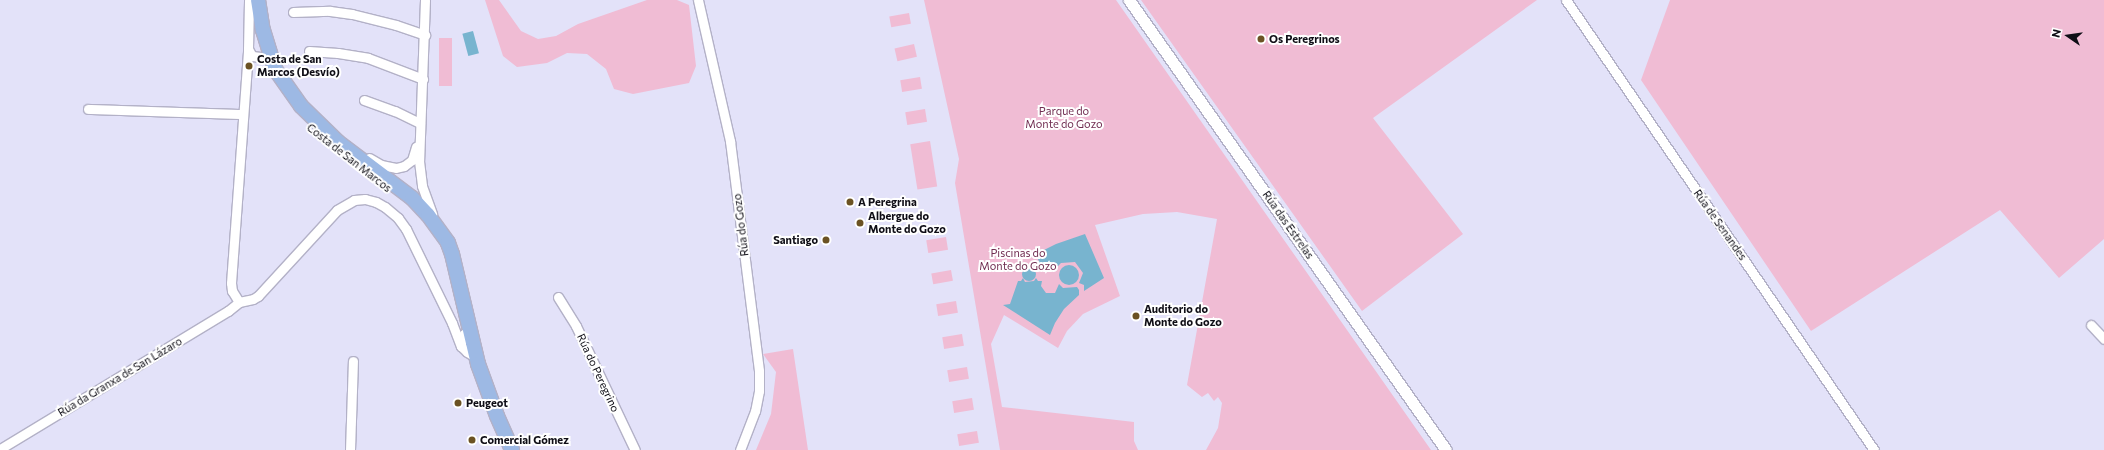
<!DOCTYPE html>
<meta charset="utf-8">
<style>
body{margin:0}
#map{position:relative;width:2104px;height:450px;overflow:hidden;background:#e3e2f9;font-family:Commissioner,sans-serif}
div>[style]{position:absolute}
.green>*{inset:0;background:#f0bcd4;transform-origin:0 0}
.water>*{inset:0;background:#78b4cf;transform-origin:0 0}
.round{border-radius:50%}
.roads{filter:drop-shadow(1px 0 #b3b1c7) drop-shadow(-1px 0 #b3b1c7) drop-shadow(0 1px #b3b1c7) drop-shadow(0 -1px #b3b1c7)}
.minor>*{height:9px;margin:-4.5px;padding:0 4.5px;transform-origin:4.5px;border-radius:4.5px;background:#fff}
.tertiary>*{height:11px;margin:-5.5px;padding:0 5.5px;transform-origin:5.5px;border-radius:5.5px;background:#fff}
.primary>*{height:14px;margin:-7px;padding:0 7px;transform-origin:7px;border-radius:7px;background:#9db9e4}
.dots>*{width:11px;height:11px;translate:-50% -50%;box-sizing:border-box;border:2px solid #fff;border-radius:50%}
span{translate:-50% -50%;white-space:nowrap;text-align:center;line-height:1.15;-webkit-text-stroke:4px #fff;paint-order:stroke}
.poi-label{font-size:11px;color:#0f0e16;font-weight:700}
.left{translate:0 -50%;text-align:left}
.right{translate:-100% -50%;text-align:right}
.park-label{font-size:11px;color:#712e52}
.street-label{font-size:11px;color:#0f0e16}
.north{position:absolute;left:2048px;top:16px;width:40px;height:40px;-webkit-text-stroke:3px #fff;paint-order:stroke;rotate:283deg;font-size:11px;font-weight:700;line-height:16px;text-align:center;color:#0f0e16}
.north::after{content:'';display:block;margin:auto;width:14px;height:18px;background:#0f0e16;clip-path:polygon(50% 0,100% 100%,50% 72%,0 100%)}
</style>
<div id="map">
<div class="green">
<div style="clip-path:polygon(485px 0,499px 0,521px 31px,538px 39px,556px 36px,578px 24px,647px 0,677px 0,689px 5px,696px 66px,689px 83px,633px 94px,614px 89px,606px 69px,587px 54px,567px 53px,547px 63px,517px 67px,503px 56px)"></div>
<div style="clip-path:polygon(924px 0,1116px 0,1431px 450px,1206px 450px,1218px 428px,1222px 403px,1218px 397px,1214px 401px,1208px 393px,1202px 397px,1187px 385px,1217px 219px,1177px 212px,1143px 214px,1095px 225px,1120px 296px,1083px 314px,1067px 331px,1058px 348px,1004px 315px,991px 344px,1002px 407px,1134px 422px,1134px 441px,1138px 450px,1000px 450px,955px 183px,959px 159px)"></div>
<div style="clip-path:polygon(1141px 0,1537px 0,1373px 118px,1463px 234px,1362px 311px)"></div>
<div style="clip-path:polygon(1670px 0,2104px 0,2104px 239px,2059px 278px,2000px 210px,1811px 331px,1641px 80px)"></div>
<div style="left:909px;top:13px;width:11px;height:20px;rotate:80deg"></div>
<div style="left:439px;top:38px;width:13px;height:48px"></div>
<div style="left:914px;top:44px;width:13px;height:20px;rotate:77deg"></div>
<div style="left:920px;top:77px;width:12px;height:20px;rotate:81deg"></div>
<div style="left:925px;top:109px;width:13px;height:20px;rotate:81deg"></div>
<div style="left:930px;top:141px;width:46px;height:20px;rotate:81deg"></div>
<div style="left:946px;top:237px;width:13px;height:20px;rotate:81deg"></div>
<div style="left:951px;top:270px;width:11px;height:20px;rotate:80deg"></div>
<div style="left:956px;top:301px;width:12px;height:20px;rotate:81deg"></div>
<div style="left:962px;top:334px;width:12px;height:20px;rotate:81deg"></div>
<div style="clip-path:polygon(793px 349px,808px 450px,756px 450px,771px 414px,776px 372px,763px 354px)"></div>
<div style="left:967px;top:367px;width:12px;height:20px;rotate:81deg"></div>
<div style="left:972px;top:398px;width:12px;height:20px;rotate:81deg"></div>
<div style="left:977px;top:431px;width:12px;height:20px;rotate:81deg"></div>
</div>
<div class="water">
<div style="left:473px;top:31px;width:23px;height:11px;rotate:75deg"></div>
<div style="clip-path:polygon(1085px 234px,1104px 278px,1084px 291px,1084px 285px,1079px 283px,1083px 273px,1075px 262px,1061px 263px,1056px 268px,1052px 268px,1050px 272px,1041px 266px,1037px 266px,1039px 261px,1036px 256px,1040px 252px,1056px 244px)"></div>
<div class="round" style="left:1059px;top:265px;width:20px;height:20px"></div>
<div class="round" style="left:1022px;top:267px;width:14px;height:14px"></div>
<div style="clip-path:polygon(1023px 278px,1025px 282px,1034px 281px,1036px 278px,1038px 281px,1042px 281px,1041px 286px,1046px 293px,1055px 293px,1059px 284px,1063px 288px,1077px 287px,1079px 290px,1079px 295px,1064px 309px,1055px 323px,1050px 335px,1003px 305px,1010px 304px,1018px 281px,1021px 281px)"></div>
</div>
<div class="roads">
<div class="minor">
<div style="left:425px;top:0;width:161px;rotate:92.1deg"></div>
<div style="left:419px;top:161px;width:25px;rotate:83deg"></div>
<div style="left:422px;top:186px;width:30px;rotate:70deg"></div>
<div style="left:698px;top:0;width:145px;rotate:77.2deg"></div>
<div style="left:730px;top:141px;width:232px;rotate:82.8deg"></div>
<div style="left:759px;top:371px;width:20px;rotate:90deg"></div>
<div style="left:759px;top:391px;width:20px;rotate:101deg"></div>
<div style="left:755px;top:411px;width:42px;rotate:111deg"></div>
<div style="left:1566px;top:0;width:545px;rotate:55.61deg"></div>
<div style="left:293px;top:12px;width:37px;rotate:-2deg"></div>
<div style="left:330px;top:11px;width:22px;rotate:8deg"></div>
<div style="left:352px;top:14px;width:45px;rotate:14deg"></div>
<div style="left:396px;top:25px;width:31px;rotate:19deg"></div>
<div style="left:248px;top:49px;width:8px;rotate:60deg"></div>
<div style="left:252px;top:56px;width:9px;rotate:6deg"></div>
<div style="left:309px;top:51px;width:29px;rotate:4deg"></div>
<div style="left:338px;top:53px;width:30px;rotate:9deg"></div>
<div style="left:368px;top:58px;width:59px;rotate:20.9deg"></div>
<div style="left:364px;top:100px;width:33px;rotate:20deg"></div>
<div style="left:395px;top:111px;width:28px;rotate:26deg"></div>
<div style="left:88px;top:109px;width:154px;rotate:1.9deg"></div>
<div style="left:369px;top:158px;width:14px;rotate:30deg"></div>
<div style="left:381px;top:165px;width:15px;rotate:11deg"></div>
<div style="left:396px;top:168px;width:8px;rotate:-14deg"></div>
<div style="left:404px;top:166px;width:10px;rotate:-37deg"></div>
<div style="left:412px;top:160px;width:14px;rotate:-73deg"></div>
<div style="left:558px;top:297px;width:34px;rotate:58deg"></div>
<div style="left:576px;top:326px;width:137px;rotate:64.6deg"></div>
<div style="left:239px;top:302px;width:13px;rotate:-122deg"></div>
<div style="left:232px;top:291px;width:8px;rotate:-97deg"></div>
<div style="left:231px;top:283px;width:235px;rotate:-85.8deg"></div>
<div style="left:248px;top:49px;width:49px;rotate:-88.8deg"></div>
<div style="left:2091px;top:325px;width:19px;rotate:47deg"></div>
<div style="left:470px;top:330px;width:7px;rotate:146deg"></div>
<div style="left:464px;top:334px;width:7px;rotate:117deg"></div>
<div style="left:461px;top:340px;width:6px;rotate:90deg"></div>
<div style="left:461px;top:346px;width:8px;rotate:45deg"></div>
<div style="left:467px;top:352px;width:12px;rotate:31deg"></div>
<div style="left:0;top:449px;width:267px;rotate:-31.2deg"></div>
<div style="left:228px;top:311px;width:14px;rotate:-39deg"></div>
<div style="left:239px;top:302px;width:14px;rotate:-12deg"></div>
<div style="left:253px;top:299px;width:6px;rotate:-31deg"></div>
<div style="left:258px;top:296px;width:117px;rotate:-47.4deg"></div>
<div style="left:337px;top:210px;width:20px;rotate:-30deg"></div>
<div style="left:354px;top:200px;width:11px;rotate:-5deg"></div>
<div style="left:365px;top:199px;width:11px;rotate:15deg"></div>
<div style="left:376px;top:202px;width:10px;rotate:29deg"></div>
<div style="left:385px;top:207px;width:17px;rotate:40deg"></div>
<div style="left:398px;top:218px;width:14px;rotate:54deg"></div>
<div style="left:406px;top:229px;width:105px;rotate:63.9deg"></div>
<div style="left:452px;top:323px;width:25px;rotate:69deg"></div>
<div style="left:350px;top:450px;width:89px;rotate:-88.1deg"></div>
</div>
<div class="tertiary">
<div style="left:1129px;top:0;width:550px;rotate:54.84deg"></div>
</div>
<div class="primary">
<div style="left:258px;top:0;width:30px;rotate:81deg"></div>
<div style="left:263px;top:30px;width:41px;rotate:72.9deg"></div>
<div style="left:275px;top:69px;width:45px;rotate:54.9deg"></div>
<div style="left:301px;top:106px;width:52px;rotate:44.2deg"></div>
<div style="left:338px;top:142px;width:93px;rotate:37.1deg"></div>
<div style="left:412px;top:198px;width:23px;rotate:47deg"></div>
<div style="left:428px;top:215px;width:34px;rotate:54deg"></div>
<div style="left:448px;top:243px;width:12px;rotate:70deg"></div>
<div style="left:452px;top:254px;width:113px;rotate:76.7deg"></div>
<div style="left:478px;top:364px;width:55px;rotate:69.9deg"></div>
<div style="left:497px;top:416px;width:37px;rotate:66deg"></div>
</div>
</div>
<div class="dots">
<div style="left:1261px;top:39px;background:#6b5223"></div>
<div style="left:249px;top:66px;background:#6b5223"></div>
<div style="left:850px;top:202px;background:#6b5223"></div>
<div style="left:860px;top:223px;background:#6b5223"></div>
<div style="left:826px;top:240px;background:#6b5223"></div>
<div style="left:1136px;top:316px;background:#6b5223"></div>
<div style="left:458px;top:403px;background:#6b5223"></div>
<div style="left:472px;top:440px;background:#6b5223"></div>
</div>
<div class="poi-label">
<span class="left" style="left:1269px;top:39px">Os Peregrinos</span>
<span class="left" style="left:257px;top:66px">Costa de San<br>Marcos (Desvío)</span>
<span class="left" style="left:858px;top:202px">A Peregrina</span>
<span class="left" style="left:868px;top:223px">Albergue do<br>Monte do Gozo</span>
<span class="right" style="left:818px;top:240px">Santiago</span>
<span class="left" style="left:1144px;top:316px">Auditorio do<br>Monte do Gozo</span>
<span class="left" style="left:466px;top:403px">Peugeot</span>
<span class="left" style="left:480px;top:440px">Comercial Gómez</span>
</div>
<div class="park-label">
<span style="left:1064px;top:118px">Parque do<br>Monte do Gozo</span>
<span style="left:1018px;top:260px">Piscinas do<br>Monte do Gozo</span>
</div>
<div class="street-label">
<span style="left:349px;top:158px;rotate:38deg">Costa de San Marcos</span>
<span style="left:741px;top:225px;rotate:-97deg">Rúa do Gozo</span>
<span style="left:1288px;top:225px;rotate:55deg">Rúa das Estrelas</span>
<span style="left:1720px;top:225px;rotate:55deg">Rúa de Senandes</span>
<span style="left:598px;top:373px;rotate:65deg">Rúa do Peregrino</span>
<span style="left:120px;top:377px;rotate:-31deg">Rúa da Granxa de San Lázaro</span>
</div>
<div class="north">N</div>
</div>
